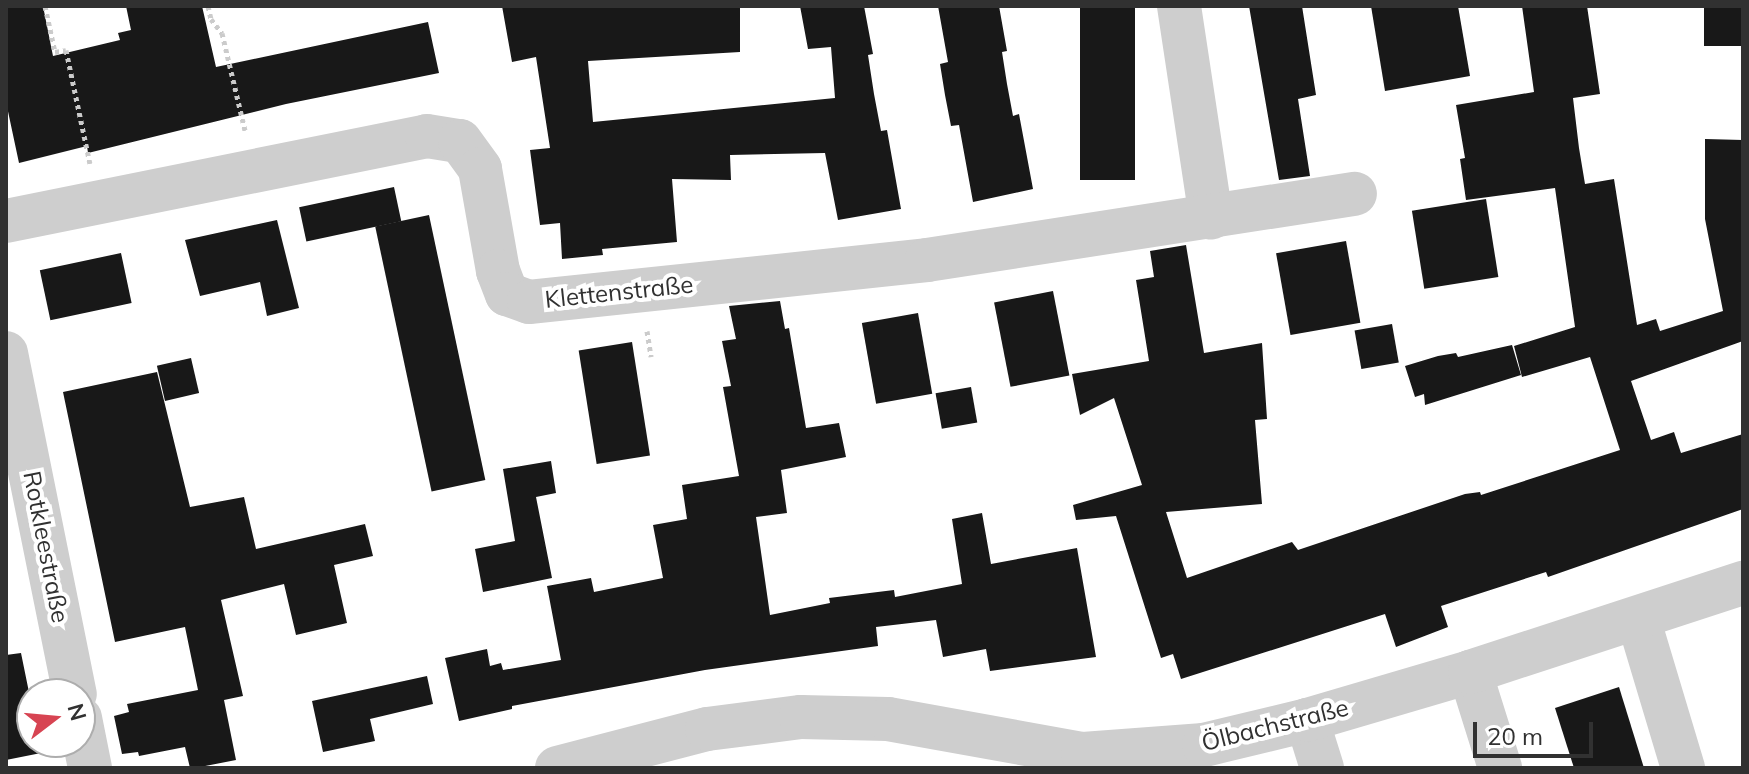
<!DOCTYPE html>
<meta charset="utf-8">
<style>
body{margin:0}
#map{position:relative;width:1749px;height:774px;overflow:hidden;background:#fff;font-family:Mulish,sans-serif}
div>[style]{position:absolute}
.building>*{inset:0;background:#181818;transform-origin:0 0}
.path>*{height:5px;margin-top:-2.5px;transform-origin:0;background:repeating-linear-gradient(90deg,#cbcbcb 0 4px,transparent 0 8px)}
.minor>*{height:44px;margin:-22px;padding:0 22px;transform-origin:22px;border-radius:22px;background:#cecece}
span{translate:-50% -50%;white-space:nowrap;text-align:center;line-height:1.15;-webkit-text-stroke:8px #fff;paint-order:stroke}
.street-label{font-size:24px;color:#313131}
.frame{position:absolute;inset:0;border:8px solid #313131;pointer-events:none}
.north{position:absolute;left:16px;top:678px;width:80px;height:80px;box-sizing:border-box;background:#fff;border:2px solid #adadad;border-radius:50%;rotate:74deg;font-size:22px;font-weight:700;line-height:32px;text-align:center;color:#313131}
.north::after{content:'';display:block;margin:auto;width:28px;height:36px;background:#d74452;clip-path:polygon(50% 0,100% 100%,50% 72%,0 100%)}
.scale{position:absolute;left:1473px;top:722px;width:120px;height:36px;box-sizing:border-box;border:4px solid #313131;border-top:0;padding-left:10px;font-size:24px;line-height:28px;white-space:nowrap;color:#313131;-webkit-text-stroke:6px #fff;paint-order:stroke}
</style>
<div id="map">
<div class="building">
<div style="clip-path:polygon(6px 6px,43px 6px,53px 56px,120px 40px,118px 33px,131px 30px,126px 6px,202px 6px,216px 67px,428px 22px,439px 73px,286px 104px,88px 153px,87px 146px,19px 163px,6px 102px)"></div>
<div style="clip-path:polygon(502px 6px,740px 6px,740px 52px,588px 61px,593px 122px,835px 98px,831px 47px,808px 49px,800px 6px,864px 6px,873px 54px,868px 55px,874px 94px,881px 131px,887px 130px,901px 209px,838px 220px,825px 153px,730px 155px,731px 180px,672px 179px,677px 242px,602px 249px,603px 255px,562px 259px,560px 223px,540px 225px,530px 150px,550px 148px,536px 57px,512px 62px)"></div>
<div style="clip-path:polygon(938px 6px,999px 6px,1007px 51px,1002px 52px,1007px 84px,1013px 116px,1019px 114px,1033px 189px,973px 202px,959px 125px,951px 126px,945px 95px,940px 64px,948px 62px)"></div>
<div style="left:1080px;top:6px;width:55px;height:174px"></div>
<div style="clip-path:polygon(1249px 6px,1302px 6px,1316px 95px,1298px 99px,1310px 176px,1279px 180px)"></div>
<div style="clip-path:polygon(1371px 6px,1458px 6px,1470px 76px,1385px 91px)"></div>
<div style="clip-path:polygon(1522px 6px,1587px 6px,1600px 94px,1573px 98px,1579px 148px,1585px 184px,1614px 179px,1637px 325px,1656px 319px,1660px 331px,1723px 311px,1705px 219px,1705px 139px,1743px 140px,1743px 341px,1631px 381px,1651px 440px,1674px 432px,1681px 453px,1743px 434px,1743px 509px,1548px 577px,1546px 572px,1441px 606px,1448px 627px,1396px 647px,1385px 614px,1181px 679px,1173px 654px,1161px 658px,1116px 516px,1076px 520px,1073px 505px,1142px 485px,1114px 398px,1080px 415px,1072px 374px,1149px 361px,1136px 280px,1154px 277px,1150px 251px,1186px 245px,1204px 353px,1262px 343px,1267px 419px,1255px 420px,1262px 504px,1166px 512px,1187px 578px,1292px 542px,1298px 550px,1465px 494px,1480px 492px,1481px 495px,1620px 450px,1590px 357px,1522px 377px,1514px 346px,1575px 327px,1555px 188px,1466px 200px,1460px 159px,1465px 158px,1456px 105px,1534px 92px)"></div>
<div style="left:1704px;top:6px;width:39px;height:40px"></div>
<div style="left:394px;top:187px;width:35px;height:97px;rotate:78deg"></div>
<div style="left:1486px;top:199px;width:79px;height:75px;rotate:81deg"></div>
<div style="left:429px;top:215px;width:271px;height:55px;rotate:78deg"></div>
<div style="clip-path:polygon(277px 220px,299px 308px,267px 316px,260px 282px,200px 296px,185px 240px)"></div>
<div style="left:1346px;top:241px;width:83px;height:71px;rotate:80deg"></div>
<div style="left:121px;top:253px;width:51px;height:83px;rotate:78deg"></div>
<div style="left:1053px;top:291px;width:86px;height:60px;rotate:79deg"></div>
<div style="clip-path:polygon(780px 301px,785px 329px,789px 328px,806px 428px,839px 423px,846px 457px,781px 470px,787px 513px,756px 517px,770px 615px,830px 603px,829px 598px,894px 590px,895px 597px,962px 584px,952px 519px,982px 513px,991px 564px,1077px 548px,1096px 657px,990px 671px,986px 649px,943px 657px,936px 620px,876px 627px,878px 646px,705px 670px,512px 706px,512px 709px,459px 721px,445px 658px,487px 649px,490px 666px,501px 663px,503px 670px,561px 660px,547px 586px,591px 578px,594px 592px,663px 578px,653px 525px,687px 519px,682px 485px,739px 476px,723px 387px,731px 386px,722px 341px,736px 339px,729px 306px)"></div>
<div style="left:918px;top:313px;width:82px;height:57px;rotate:80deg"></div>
<div style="left:1392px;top:324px;width:39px;height:38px;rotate:80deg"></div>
<div style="left:632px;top:342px;width:115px;height:54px;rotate:81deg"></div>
<div style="clip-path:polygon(1512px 345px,1521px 375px,1425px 405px,1424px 394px,1415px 397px,1405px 366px,1438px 356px,1456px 353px,1458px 357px)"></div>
<div style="left:191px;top:358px;width:36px;height:35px;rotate:77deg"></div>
<div style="clip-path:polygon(157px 372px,190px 507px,244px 497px,256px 549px,365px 524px,373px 556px,334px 565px,347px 623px,296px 635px,284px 584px,221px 600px,243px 696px,224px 700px,236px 760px,195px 768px,190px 768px,185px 747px,139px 756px,138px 752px,122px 754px,114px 716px,129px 712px,127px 704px,198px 690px,185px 627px,115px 642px,63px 392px)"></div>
<div style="left:971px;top:387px;width:36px;height:36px;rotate:80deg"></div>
<div style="clip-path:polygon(551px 461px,556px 493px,536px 497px,552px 578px,483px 592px,475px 549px,515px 541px,503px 469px)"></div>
<div style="clip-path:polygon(21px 653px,32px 707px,32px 742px,39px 742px,41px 753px,6px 760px,6px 655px)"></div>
<div style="clip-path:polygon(427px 676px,433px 704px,370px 719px,375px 741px,323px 752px,312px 701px)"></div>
<div style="clip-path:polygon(1619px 687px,1644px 768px,1574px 768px,1555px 708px)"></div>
</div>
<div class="path">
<div style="left:45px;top:6px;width:47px;rotate:77.7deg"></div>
<div style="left:55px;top:52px;width:11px;rotate:-10deg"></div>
<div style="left:66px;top:50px;width:116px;rotate:78.1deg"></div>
<div style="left:208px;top:6px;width:13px;rotate:77deg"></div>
<div style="left:211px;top:19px;width:18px;rotate:52deg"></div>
<div style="left:222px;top:33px;width:100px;rotate:76.7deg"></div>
<div style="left:647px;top:331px;width:26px;rotate:81deg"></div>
</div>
<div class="minor">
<div style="left:1179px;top:6px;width:214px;rotate:81.4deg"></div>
<div style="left:6px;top:221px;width:429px;rotate:-11.4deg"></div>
<div style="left:427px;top:136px;width:33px;rotate:9deg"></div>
<div style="left:460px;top:141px;width:34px;rotate:54deg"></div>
<div style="left:480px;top:169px;width:104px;rotate:80deg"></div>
<div style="left:498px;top:271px;width:25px;rotate:69deg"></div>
<div style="left:507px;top:294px;width:23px;rotate:20deg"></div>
<div style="left:529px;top:302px;width:400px;rotate:-6deg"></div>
<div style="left:927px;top:260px;width:433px;rotate:-8.8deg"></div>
<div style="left:6px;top:353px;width:348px;rotate:78.6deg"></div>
<div style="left:1638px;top:618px;width:157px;rotate:73.3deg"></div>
<div style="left:1470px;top:672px;width:101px;rotate:72.6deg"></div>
<div style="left:80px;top:718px;width:51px;rotate:78.7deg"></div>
<div style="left:1307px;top:720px;width:50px;rotate:72.6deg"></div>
<div style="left:557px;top:768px;width:155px;rotate:-14.6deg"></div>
<div style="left:707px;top:729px;width:95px;rotate:-7.3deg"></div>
<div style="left:801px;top:717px;width:87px;rotate:1.3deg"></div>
<div style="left:888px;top:719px;width:198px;rotate:10.2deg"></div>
<div style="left:1083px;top:754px;width:121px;rotate:-4.3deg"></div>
<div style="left:1204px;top:745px;width:106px;rotate:-13.6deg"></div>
<div style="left:1307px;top:720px;width:170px;rotate:-16.4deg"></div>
<div style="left:1470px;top:672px;width:287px;rotate:-18.1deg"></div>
</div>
<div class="street-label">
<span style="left:619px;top:292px;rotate:-6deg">Klettenstraße</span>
<span style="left:46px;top:547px;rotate:79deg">Rotkleestraße</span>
<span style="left:1275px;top:725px;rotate:-14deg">Ölbachstraße</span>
</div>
<div class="frame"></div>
<div class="north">N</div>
<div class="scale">20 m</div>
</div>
